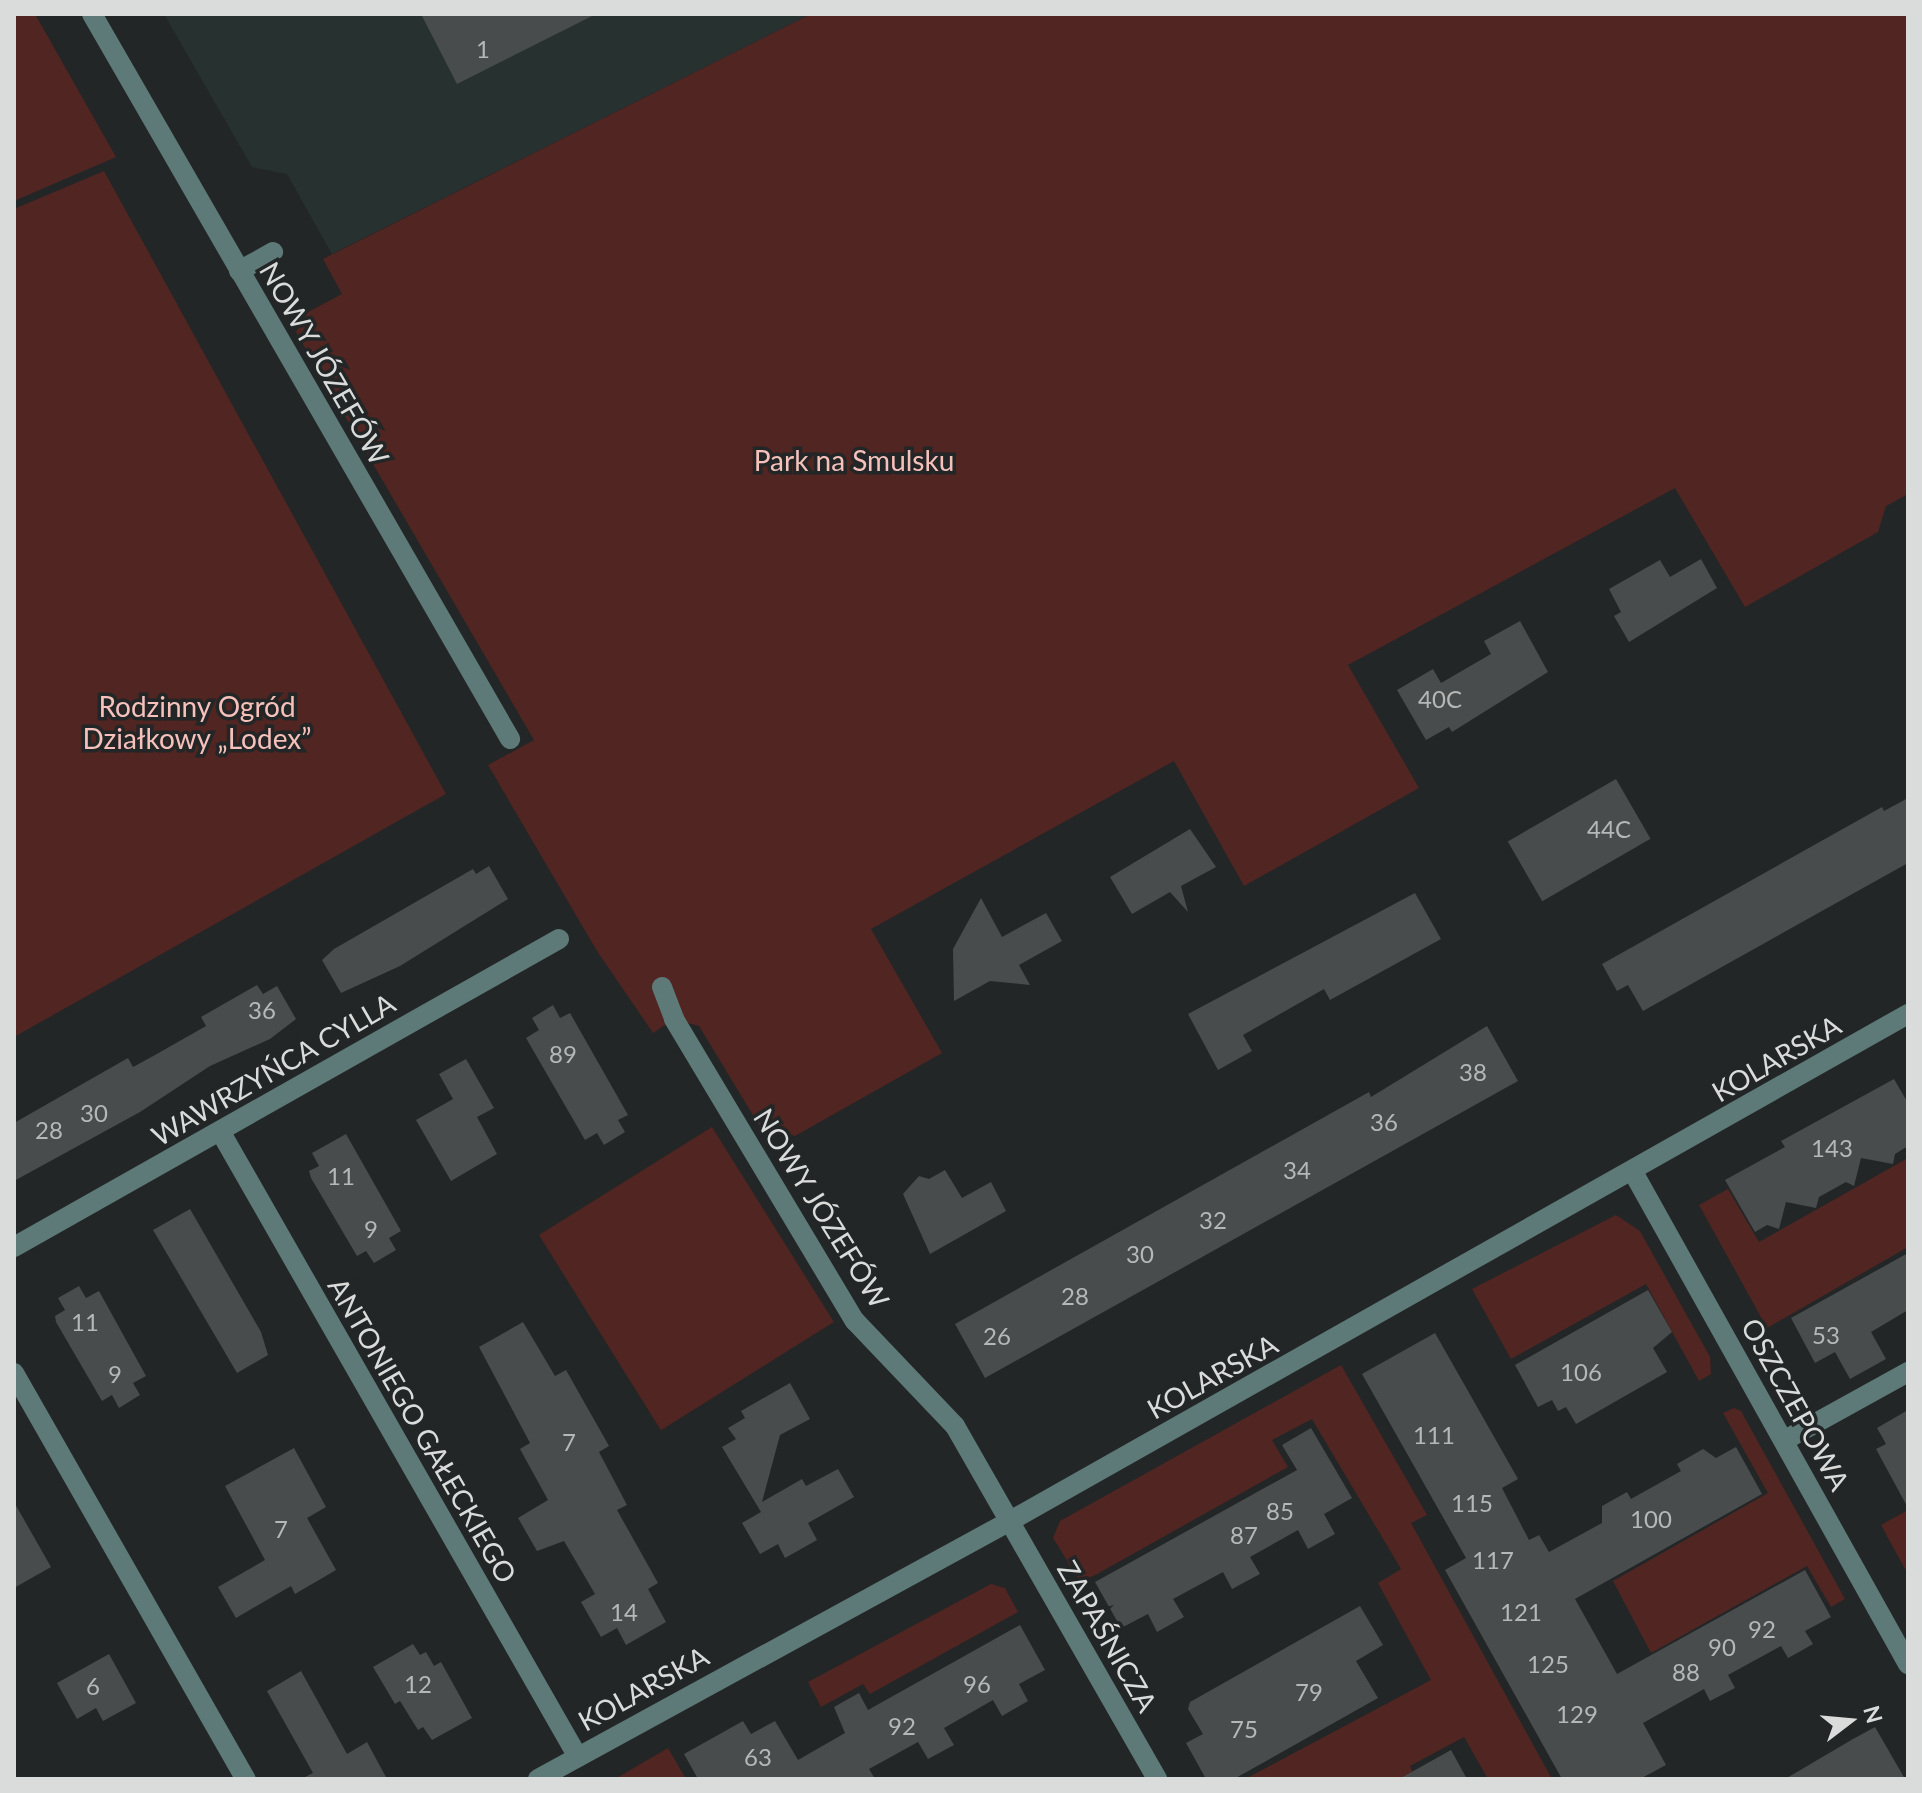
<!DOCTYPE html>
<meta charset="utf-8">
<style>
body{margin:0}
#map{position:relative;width:1922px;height:1793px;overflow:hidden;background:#232626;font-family:Lato,sans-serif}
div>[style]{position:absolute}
.built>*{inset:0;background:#263130}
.green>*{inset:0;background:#502522;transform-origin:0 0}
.building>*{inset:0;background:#484c4c;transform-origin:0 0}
.minor>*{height:20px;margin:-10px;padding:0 10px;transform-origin:10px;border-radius:10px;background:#5d7a78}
span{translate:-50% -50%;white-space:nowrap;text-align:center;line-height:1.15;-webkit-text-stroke:7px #232626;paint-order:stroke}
.number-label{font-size:24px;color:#b6b8b8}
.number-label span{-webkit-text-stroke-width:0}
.street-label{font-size:28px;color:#dadcdc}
.park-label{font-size:28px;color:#f6c0bb}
.frame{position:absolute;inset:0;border:16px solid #dadcdc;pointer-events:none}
.north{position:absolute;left:1810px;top:1681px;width:80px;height:80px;-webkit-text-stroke:6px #232626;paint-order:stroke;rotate:74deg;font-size:22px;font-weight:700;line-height:32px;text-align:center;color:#dadcdc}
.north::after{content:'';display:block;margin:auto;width:28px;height:36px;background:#dadcdc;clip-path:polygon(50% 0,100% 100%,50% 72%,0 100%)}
</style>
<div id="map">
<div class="built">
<div style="clip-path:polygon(164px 14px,811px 14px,332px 254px,287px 174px,252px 167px)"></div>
</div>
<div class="green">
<div style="clip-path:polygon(14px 14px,35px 14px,116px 157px,14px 201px)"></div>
<div style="clip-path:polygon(811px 14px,1908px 14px,1908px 494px,1886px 506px,1878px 532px,1745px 607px,1675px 488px,1348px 665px,1419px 788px,1244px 886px,1174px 761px,871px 929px,942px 1053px,795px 1136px,759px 1125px,699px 1026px,674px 1019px,653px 1033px,597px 951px,488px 765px,534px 740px,296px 332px,308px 312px,342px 294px,323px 259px)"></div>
<div style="clip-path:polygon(104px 171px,446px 794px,14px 1037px,14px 209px)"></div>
<div style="left:712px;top:1127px;width:230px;height:204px;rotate:58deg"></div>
<div style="clip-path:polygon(1908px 1158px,1908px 1247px,1767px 1328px,1699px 1205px,1728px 1189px,1759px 1242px)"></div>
<div style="clip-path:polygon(1616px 1215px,1640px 1231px,1710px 1357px,1711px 1374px,1699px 1381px,1646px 1284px,1511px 1359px,1472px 1289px)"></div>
<div style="clip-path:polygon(1341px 1365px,1427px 1515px,1411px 1523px,1552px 1779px,1488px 1779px,1464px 1737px,1410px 1766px,1416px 1779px,1245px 1779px,1431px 1680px,1378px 1583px,1401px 1569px,1312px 1419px,1272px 1440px,1288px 1467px,1081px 1583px,1053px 1538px,1060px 1521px)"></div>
<div style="clip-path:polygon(1734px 1408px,1741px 1411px,1845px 1599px,1831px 1607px,1807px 1566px,1651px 1653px,1613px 1581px,1768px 1493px,1723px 1413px)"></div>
<div style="clip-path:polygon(1908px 1510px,1908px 1567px,1905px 1569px,1881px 1525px)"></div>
<div style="clip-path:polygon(991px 1584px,1005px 1588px,1018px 1612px,870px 1694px,863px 1684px,821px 1707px,808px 1682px)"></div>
<div style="clip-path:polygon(668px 1748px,686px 1779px,615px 1779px)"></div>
</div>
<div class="building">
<div style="clip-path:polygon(421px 14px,596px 14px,457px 84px)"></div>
<div style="clip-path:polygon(1701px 559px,1717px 588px,1629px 642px,1614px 616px,1621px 612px,1609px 589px,1660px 560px,1670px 577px)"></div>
<div style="clip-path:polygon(1520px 621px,1548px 672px,1452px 732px,1449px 727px,1426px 740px,1397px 690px,1433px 669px,1441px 683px,1491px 654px,1484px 641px)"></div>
<div style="left:1616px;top:779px;width:69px;height:125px;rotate:60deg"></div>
<div style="clip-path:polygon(1908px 798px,1908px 863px,1643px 1011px,1628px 985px,1617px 991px,1602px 964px,1882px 807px,1884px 811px)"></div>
<div style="clip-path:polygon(1190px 829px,1216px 867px,1181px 886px,1188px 912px,1170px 892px,1132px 914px,1110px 877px)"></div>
<div style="clip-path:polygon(489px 866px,508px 899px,400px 966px,341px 993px,322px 960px,334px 949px,473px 869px,476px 874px)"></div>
<div style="clip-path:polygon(1415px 893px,1441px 939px,1330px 1000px,1324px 989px,1243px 1035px,1252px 1051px,1218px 1070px,1188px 1014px)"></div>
<div style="clip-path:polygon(981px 898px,1002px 937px,1046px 913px,1062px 941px,1019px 965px,1030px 985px,990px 981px,954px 1001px,953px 949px)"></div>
<div style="clip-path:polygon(257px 985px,263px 994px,277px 986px,296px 1019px,270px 1039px,210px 1066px,140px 1112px,14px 1181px,14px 1123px,128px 1058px,133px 1067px,155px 1055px,206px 1026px,201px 1017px)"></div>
<div style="clip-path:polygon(553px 1005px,560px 1018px,570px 1013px,628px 1115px,618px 1120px,625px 1132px,604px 1145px,597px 1133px,585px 1140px,526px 1038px,539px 1030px,532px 1018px)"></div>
<div style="clip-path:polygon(1487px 1026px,1518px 1081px,985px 1378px,955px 1324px,1369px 1092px,1371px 1097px)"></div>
<div style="clip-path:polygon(466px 1059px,494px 1108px,477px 1117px,497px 1154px,451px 1181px,416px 1120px,453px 1099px,439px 1074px)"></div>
<div style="clip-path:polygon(1894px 1079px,1908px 1103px,1908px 1146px,1895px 1154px,1893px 1164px,1861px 1158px,1854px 1186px,1846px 1182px,1819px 1197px,1816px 1208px,1786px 1202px,1779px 1229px,1767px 1225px,1755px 1232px,1725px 1180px,1785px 1147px,1781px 1141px)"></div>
<div style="clip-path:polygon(346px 1134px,401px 1231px,389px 1238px,396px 1250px,374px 1263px,366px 1251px,357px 1256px,311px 1178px,309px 1171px,319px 1166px,312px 1153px)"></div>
<div style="clip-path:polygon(945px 1170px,962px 1198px,991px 1182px,1006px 1211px,930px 1254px,903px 1194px,919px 1176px,929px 1179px)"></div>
<div style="clip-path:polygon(190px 1209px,261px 1332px,268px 1355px,237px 1373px,153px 1230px)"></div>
<div style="clip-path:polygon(1908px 1253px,1908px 1310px,1871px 1332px,1886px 1359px,1850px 1379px,1835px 1352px,1815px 1363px,1791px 1318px)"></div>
<div style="clip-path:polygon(79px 1286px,86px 1298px,99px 1291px,146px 1376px,133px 1383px,140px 1395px,119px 1408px,112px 1395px,102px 1401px,56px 1322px,55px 1316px,65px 1310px,58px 1298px)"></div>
<div style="clip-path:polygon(1648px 1290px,1672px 1332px,1653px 1348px,1667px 1372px,1576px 1424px,1566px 1407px,1558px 1411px,1552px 1400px,1538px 1407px,1515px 1365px)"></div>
<div style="clip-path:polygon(523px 1322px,555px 1376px,566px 1370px,609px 1446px,599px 1452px,627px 1505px,617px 1510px,658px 1583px,648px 1589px,666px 1622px,626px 1645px,617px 1628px,601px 1637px,581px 1602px,595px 1594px,564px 1541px,537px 1551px,518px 1518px,548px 1500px,520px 1449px,530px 1443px,479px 1347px)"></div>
<div style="clip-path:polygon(1435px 1333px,1518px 1479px,1502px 1488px,1529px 1540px,1539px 1535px,1549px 1552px,1602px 1523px,1602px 1506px,1627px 1492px,1631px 1499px,1681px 1471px,1677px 1464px,1703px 1449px,1716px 1458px,1736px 1447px,1762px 1494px,1575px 1599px,1617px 1674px,1805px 1570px,1831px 1617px,1805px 1631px,1813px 1644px,1799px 1652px,1788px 1658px,1781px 1646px,1728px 1675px,1735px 1688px,1710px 1701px,1704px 1689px,1643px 1723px,1666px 1765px,1640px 1779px,1562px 1779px,1445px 1570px,1466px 1558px,1362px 1374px)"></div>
<div style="clip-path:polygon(790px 1383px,810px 1419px,780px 1435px,762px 1502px,802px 1479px,806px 1486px,838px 1469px,854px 1497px,808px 1523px,817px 1540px,785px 1558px,778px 1544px,760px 1554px,742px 1523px,761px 1512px,722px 1447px,736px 1439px,728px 1428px,745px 1418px,741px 1411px)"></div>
<div style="clip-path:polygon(1908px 1410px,1908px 1508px,1876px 1449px,1886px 1444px,1877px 1428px)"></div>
<div style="clip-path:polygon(1311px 1428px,1352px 1498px,1324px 1514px,1335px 1534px,1308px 1549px,1298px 1530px,1250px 1557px,1260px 1574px,1232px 1589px,1223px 1572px,1173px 1599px,1184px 1617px,1157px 1632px,1148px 1614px,1121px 1628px,1095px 1582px,1297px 1470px,1282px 1445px)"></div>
<div style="clip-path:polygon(294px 1448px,326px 1507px,307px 1518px,336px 1570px,295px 1594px,291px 1586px,236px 1618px,218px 1587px,265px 1560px,225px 1486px)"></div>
<div style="clip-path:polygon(14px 1502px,51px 1567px,14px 1588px)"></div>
<div style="clip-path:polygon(1360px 1606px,1383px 1645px,1356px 1661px,1378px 1698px,1234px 1779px,1206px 1779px,1186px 1743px,1203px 1734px,1188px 1709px,1190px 1702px)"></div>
<div style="clip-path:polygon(1020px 1625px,1045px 1670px,1019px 1684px,1028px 1701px,1002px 1716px,993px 1700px,944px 1728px,954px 1745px,928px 1759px,918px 1742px,869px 1769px,875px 1779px,698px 1779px,684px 1754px,743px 1721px,751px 1734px,775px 1721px,798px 1760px,845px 1733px,834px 1707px,859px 1693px,868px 1710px)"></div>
<div style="clip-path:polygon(413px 1644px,420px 1655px,426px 1652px,434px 1666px,441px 1662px,472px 1718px,432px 1740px,423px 1727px,418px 1730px,400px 1701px,395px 1704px,373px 1667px)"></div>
<div style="clip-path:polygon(109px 1654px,136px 1703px,103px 1721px,96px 1708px,77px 1719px,57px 1683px)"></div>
<div style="clip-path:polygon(301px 1671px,347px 1754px,367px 1742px,387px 1779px,301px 1779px,313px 1773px,267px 1691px)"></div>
<div style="clip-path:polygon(1875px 1727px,1905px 1779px,1785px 1779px,1853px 1739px)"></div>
<div style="clip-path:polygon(1451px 1750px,1467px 1779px,1399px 1779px)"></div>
</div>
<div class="minor">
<div style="left:92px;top:14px;width:837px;rotate:60.03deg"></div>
<div style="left:239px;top:271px;width:39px;rotate:-29deg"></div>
<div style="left:662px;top:987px;width:34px;rotate:69deg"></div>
<div style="left:674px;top:1019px;width:352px;rotate:59.1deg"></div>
<div style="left:855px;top:1321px;width:145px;rotate:46.4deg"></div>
<div style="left:955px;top:1426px;width:407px;rotate:60.2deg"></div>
<div style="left:220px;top:1131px;width:721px;rotate:60.24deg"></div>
<div style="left:1633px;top:1172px;width:564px;rotate:60.8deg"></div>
<div style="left:14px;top:1247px;width:626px;rotate:-29.47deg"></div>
<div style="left:14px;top:1373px;width:468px;rotate:60.3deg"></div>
<div style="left:1785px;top:1440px;width:141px;rotate:-28.9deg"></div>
<div style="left:538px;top:1779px;width:538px;rotate:-28.66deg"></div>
<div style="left:1010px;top:1521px;width:1031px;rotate:-29.45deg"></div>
</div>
<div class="number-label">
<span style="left:483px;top:49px">1</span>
<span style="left:1440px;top:699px">40C</span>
<span style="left:1609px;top:829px">44C</span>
<span style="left:262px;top:1010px">36</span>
<span style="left:563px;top:1054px">89</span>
<span style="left:1473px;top:1072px">38</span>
<span style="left:94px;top:1113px">30</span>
<span style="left:1384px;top:1122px">36</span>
<span style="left:49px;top:1130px">28</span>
<span style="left:1832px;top:1148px">143</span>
<span style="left:1297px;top:1170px">34</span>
<span style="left:341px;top:1176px">11</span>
<span style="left:1213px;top:1220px">32</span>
<span style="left:371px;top:1229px">9</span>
<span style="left:1140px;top:1254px">30</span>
<span style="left:1075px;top:1296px">28</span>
<span style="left:85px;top:1322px">11</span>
<span style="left:1826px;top:1335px">53</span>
<span style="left:997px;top:1336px">26</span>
<span style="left:1581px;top:1372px">106</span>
<span style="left:115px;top:1374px">9</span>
<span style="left:1434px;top:1435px">111</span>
<span style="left:569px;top:1442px">7</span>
<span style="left:1472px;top:1503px">115</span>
<span style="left:1280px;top:1511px">85</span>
<span style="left:1651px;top:1519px">100</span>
<span style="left:281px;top:1529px">7</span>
<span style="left:1244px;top:1535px">87</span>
<span style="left:1493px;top:1560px">117</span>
<span style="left:624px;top:1612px">14</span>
<span style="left:1521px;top:1612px">121</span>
<span style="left:1762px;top:1629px">92</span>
<span style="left:1722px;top:1647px">90</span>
<span style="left:1548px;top:1664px">125</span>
<span style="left:1686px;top:1672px">88</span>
<span style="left:418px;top:1684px">12</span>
<span style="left:977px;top:1684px">96</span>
<span style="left:93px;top:1686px">6</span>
<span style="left:1309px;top:1692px">79</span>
<span style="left:1577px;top:1714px">129</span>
<span style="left:902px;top:1726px">92</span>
<span style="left:1244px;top:1729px">75</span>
<span style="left:758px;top:1757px">63</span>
</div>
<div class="street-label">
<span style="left:325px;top:363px;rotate:60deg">NOWY JÓZEFÓW</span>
<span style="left:1776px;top:1058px;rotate:-30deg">KOLARSKA</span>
<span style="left:273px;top:1069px;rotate:-30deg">WAWRZYŃCA CYLLA</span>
<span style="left:822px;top:1208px;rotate:58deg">NOWY JÓZEFÓW</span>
<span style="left:1212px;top:1376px;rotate:-29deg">KOLARSKA</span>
<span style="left:1796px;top:1404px;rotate:61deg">OSZCZEPOWA</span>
<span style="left:423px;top:1430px;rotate:60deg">ANTONIEGO GAŁECKIEGO</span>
<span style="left:1108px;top:1636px;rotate:60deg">ZAPAŚNICZA</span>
<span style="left:643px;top:1688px;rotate:-29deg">KOLARSKA</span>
</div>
<div class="park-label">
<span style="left:854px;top:460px">Park na Smulsku</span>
<span style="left:197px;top:722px">Rodzinny Ogród<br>Działkowy „Lodex”</span>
</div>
<div class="frame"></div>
<div class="north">N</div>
</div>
